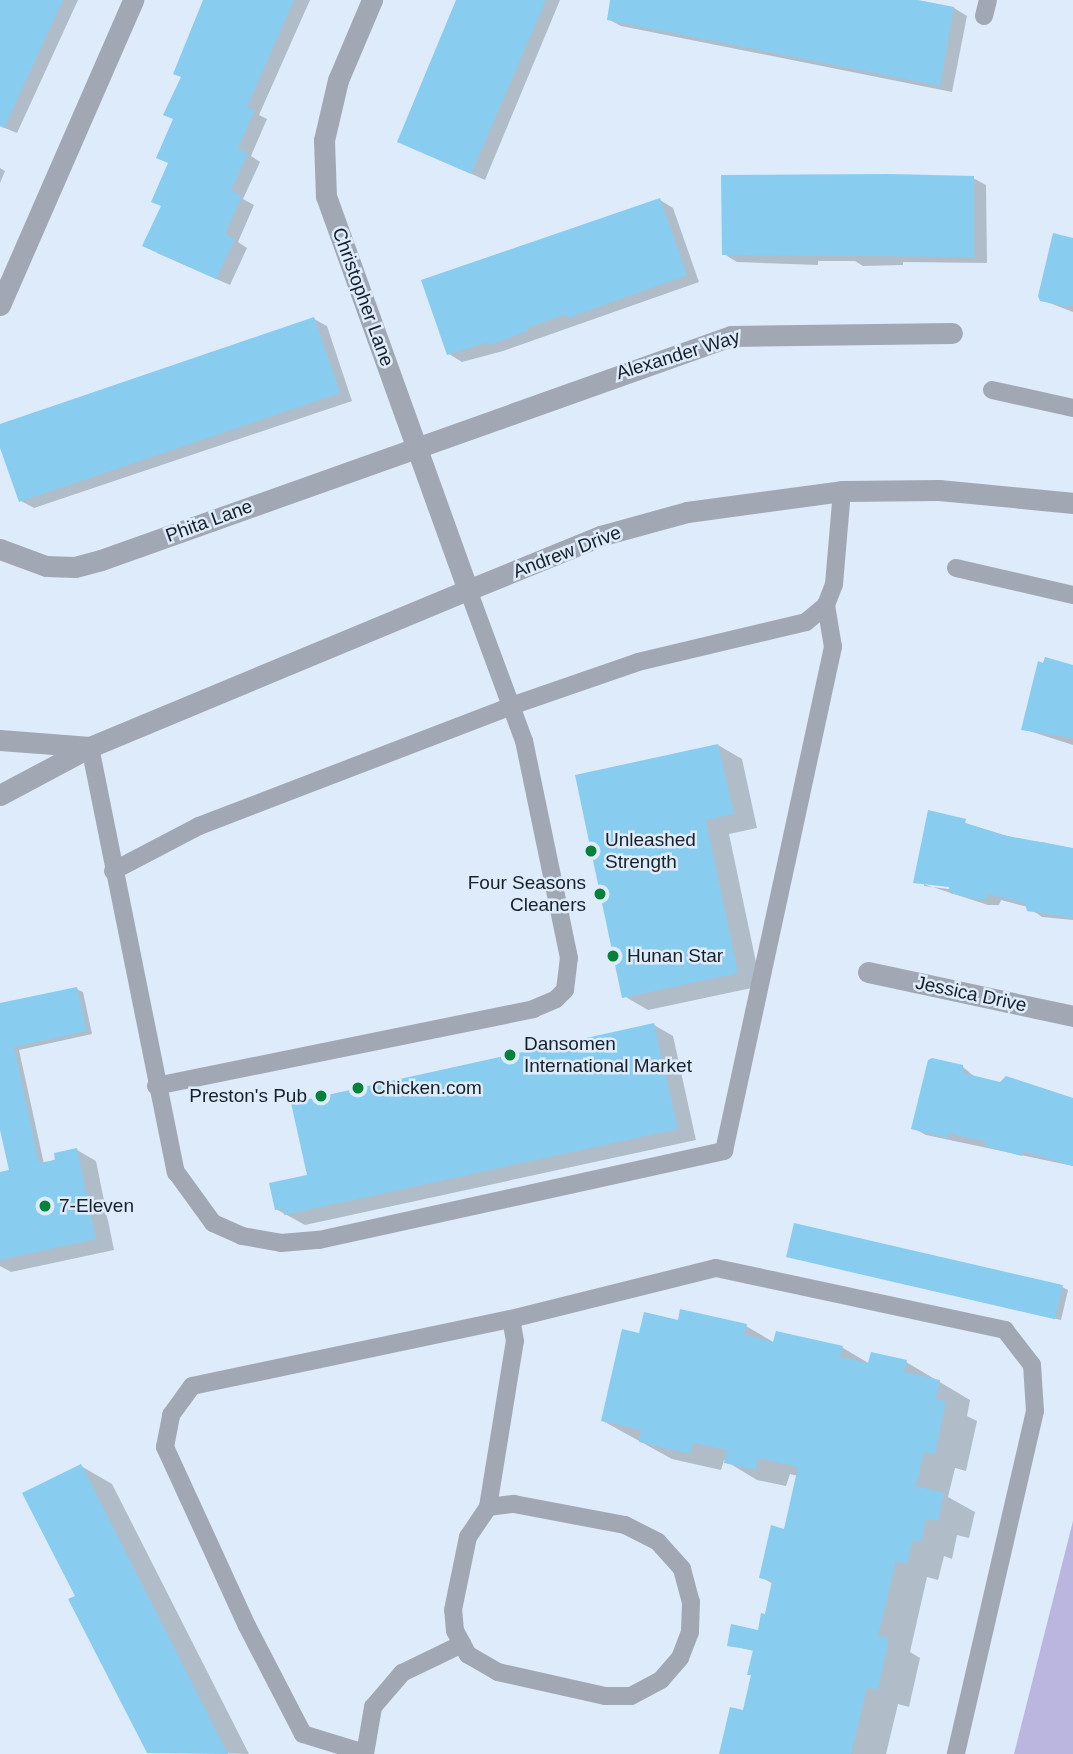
<!DOCTYPE html>
<style>
body{margin:0}
#map{position:relative;width:1073px;height:1754px;overflow:hidden;background:#ddebfb;font-family:Helvetica,sans-serif}
div>[style]{position:absolute}
.green>*{inset:0;background:#bbb6e0}
.shadow>*{inset:0;background:#0003}
.building>*{inset:0;background:#88cdef;transform-origin:0 0}
.service>*{height:18px;margin:-9px;padding:0 9px;transform-origin:9px;border-radius:9px;background:#a2a7b4}
.minor>*{height:21px;margin:-10.5px;padding:0 10.5px;transform-origin:10.5px;border-radius:10.5px;background:#a2a7b4}
.dots>*{width:19px;height:19px;translate:-50% -50%;box-sizing:border-box;border:4px solid #ddebfb;border-radius:50%}
span{translate:-50% -50%;white-space:nowrap;text-align:center;line-height:1.15;-webkit-text-stroke:5px #ddebfb;paint-order:stroke}
.street-label{font-size:19px;color:#172029}
.poi-label{font-size:19px;color:#172029}
.left{translate:0 -50%;text-align:left}
.right{translate:-100% -50%;text-align:right}
</style>
<div id="map">
<div class="green">
<div style="clip-path:polygon(1073px 1521px,1073px 1754px,1014px 1754px)"></div>
</div>
<div class="shadow">
<div style="clip-path:polygon(0 0,78px 0,17px 133px,0 126px)"></div>
<div style="clip-path:polygon(208px 0,310px 0,259px 115px,267px 119px,251px 156px,260px 162px,243px 199px,254px 205px,238px 242px,247px 248px,230px 285px,157px 253px,183px 77px)"></div>
<div style="clip-path:polygon(459px 0,560px 0,485px 180px,400px 141px)"></div>
<div style="clip-path:polygon(612px 0,911px 0,954px 8px,967px 16px,952px 92px,621px 26px,608px 19px)"></div>
<div style="clip-path:polygon(0 168px,5px 171px,0 183px)"></div>
<div style="clip-path:polygon(973px 178px,986px 185px,987px 263px,903px 262px,903px 265px,863px 266px,855px 261px,818px 261px,818px 265px,737px 262px,724px 254px)"></div>
<div style="clip-path:polygon(660px 200px,673px 208px,699px 282px,503px 351px,462px 362px,449px 354px)"></div>
<div style="clip-path:polygon(1073px 240px,1073px 312px,1042px 300px)"></div>
<div style="clip-path:polygon(314px 319px,327px 326px,352px 401px,34px 508px,21px 501px,0 443px,0 426px)"></div>
<div style="clip-path:polygon(1073px 667px,1073px 745px,1023px 729px)"></div>
<div style="clip-path:polygon(718px 745px,742px 759px,757px 828px,729px 834px,761px 986px,648px 1010px,624px 996px)"></div>
<div style="clip-path:polygon(evenodd,929px 812px,1040px 846px,1042px 842px,1073px 849px,1073px 920px,1042px 917px,1028px 907px,1001px 900px,999px 905px,988px 905px,914px 881px,929px 812px,924px 882px,958px 887px,957px 890px,924px 886px,924px 882px)"></div>
<div style="clip-path:polygon(76px 989px,83px 992px,92px 1034px,19px 1050px,44px 1164px,77px 1150px,96px 1161px,114px 1250px,11px 1272px,0 1266px,0 1174px,11px 1171px,0 1121px,0 1005px)"></div>
<div style="clip-path:polygon(654px 1025px,673px 1036px,696px 1140px,305px 1225px,276px 1209px,309px 1176px)"></div>
<div style="clip-path:polygon(963px 1067px,976px 1078px,1001px 1084px,1007px 1077px,1073px 1100px,1073px 1166px,926px 1135px,913px 1128px)"></div>
<div style="clip-path:polygon(788px 1256px,1062px 1287px,1068px 1290px,1061px 1320px)"></div>
<div style="clip-path:polygon(679px 1322px,746px 1326px,775px 1343px,777px 1333px,843px 1348px,870px 1364px,906px 1362px,970px 1400px,967px 1416px,977px 1421px,966px 1471px,955px 1468px,948px 1497px,975px 1512px,969px 1538px,957px 1535px,952px 1559px,944px 1556px,938px 1580px,927px 1577px,910px 1652px,920px 1658px,909px 1707px,898px 1704px,886px 1754px,721px 1754px,744px 1712px,758px 1652px,729px 1645px,762px 1634px,773px 1584px,761px 1577px,786px 1531px,798px 1476px,790px 1474px,786px 1486px,757px 1480px,724px 1460px,721px 1470px,672px 1459px,603px 1421px,640px 1335px)"></div>
<div style="clip-path:polygon(81px 1466px,112px 1484px,249px 1754px,148px 1751px,77px 1597px)"></div>
</div>
<div class="building">
<div style="clip-path:polygon(0 0,63px 0,4px 128px,0 126px)"></div>
<div style="clip-path:polygon(203px 0,294px 0,247px 107px,255px 110px,238px 148px,248px 153px,231px 191px,242px 196px,225px 234px,235px 239px,216px 279px,142px 246px,161px 206px,151px 202px,168px 163px,156px 158px,173px 119px,163px 115px,181px 77px,173px 74px)"></div>
<div style="clip-path:polygon(456px 0,546px 0,471px 174px,397px 142px)"></div>
<div style="clip-path:polygon(610px 0,918px 0,954px 7px,940px 86px,607px 20px)"></div>
<div style="clip-path:polygon(890px 174px,974px 176px,974px 257px,722px 255px,721px 175px)"></div>
<div style="clip-path:polygon(660px 198px,687px 275px,568px 318px,567px 314px,527px 328px,528px 331px,489px 345px,488px 342px,447px 355px,421px 280px)"></div>
<div style="clip-path:polygon(1053px 233px,1073px 238px,1073px 304px,1068px 307px,1040px 301px,1038px 296px)"></div>
<div style="clip-path:polygon(314px 317px,340px 393px,19px 502px,0 448px,0 424px)"></div>
<div style="clip-path:polygon(1045px 657px,1073px 665px,1073px 738px,1021px 730px,1038px 661px,1043px 663px)"></div>
<div style="clip-path:polygon(718px 744px,734px 814px,706px 820px,738px 973px,622px 998px,575px 775px)"></div>
<div style="clip-path:polygon(928px 810px,966px 819px,965px 823px,1002px 835px,1073px 848px,1073px 918px,1027px 911px,1025px 903px,988px 894px,986px 899px,974px 899px,950px 893px,949px 887px,913px 883px)"></div>
<div style="clip-path:polygon(77px 987px,87px 1031px,14px 1047px,39px 1163px,55px 1160px,54px 1153px,77px 1148px,96px 1239px,0 1260px,0 1172px,9px 1170px,0 1130px,0 1003px)"></div>
<div style="clip-path:polygon(654px 1023px,678px 1129px,284px 1215px,283px 1208px,275px 1210px,269px 1183px,307px 1175px,291px 1103px)"></div>
<div style="clip-path:polygon(932px 1058px,963px 1065px,963px 1073px,1000px 1082px,1006px 1076px,1073px 1098px,1073px 1166px,1023px 1151px,1022px 1156px,985px 1146px,986px 1142px,949px 1133px,948px 1138px,911px 1129px,928px 1060px)"></div>
<div style="left:794px;top:1223px;width:276px;height:35px;rotate:13deg"></div>
<div style="clip-path:polygon(680px 1309px,747px 1324px,744px 1335px,773px 1342px,776px 1331px,843px 1346px,840px 1357px,868px 1363px,871px 1352px,907px 1360px,904px 1372px,940px 1380px,936px 1399px,946px 1402px,935px 1454px,924px 1452px,916px 1486px,944px 1493px,938px 1521px,926px 1519px,921px 1542px,913px 1540px,907px 1564px,896px 1561px,878px 1636px,889px 1638px,878px 1690px,867px 1688px,851px 1754px,719px 1754px,730px 1707px,743px 1710px,751px 1675px,747px 1675px,753px 1650px,727px 1646px,731px 1624px,758px 1630px,761px 1613px,765px 1614px,772px 1581px,759px 1578px,771px 1525px,784px 1529px,798px 1467px,759px 1458px,755px 1470px,724px 1463px,727px 1450px,693px 1443px,690px 1454px,639px 1442px,641px 1430px,601px 1421px,622px 1329px,639px 1333px,644px 1312px,678px 1320px)"></div>
<div style="clip-path:polygon(81px 1464px,228px 1754px,147px 1753px,68px 1599px,75px 1596px,22px 1493px)"></div>
</div>
<div class="service">
<div style="left:984px;top:16px;width:16px;rotate:-76deg"></div>
<div style="left:992px;top:390px;width:83px;rotate:12.5deg"></div>
<div style="left:956px;top:568px;width:120px;rotate:13deg"></div>
<div style="left:90px;top:747px;width:434px;rotate:78.6deg"></div>
<div style="left:176px;top:1172px;width:63px;rotate:54deg"></div>
<div style="left:213px;top:1223px;width:32px;rotate:24deg"></div>
<div style="left:242px;top:1236px;width:40px;rotate:10deg"></div>
<div style="left:281px;top:1243px;width:38px;rotate:-5deg"></div>
<div style="left:319px;top:1240px;width:415px;rotate:-12.4deg"></div>
<div style="left:724px;top:1151px;width:516px;rotate:-77.8deg"></div>
<div style="left:833px;top:647px;width:43px;rotate:-99.5deg"></div>
<div style="left:113px;top:871px;width:97px;rotate:-27.6deg"></div>
<div style="left:199px;top:826px;width:334px;rotate:-21deg"></div>
<div style="left:511px;top:706px;width:134px;rotate:-19.1deg"></div>
<div style="left:638px;top:662px;width:173px;rotate:-13.4deg"></div>
<div style="left:806px;top:622px;width:26px;rotate:-40deg"></div>
<div style="left:826px;top:605px;width:22px;rotate:-69deg"></div>
<div style="left:834px;top:584px;width:93px;rotate:-85.1deg"></div>
<div style="left:156px;top:1086px;width:385px;rotate:-11.5deg"></div>
<div style="left:533px;top:1009px;width:25px;rotate:-23deg"></div>
<div style="left:556px;top:999px;width:13px;rotate:-45deg"></div>
<div style="left:565px;top:990px;width:32px;rotate:-83deg"></div>
<div style="left:569px;top:958px;width:222px;rotate:-101.7deg"></div>
<div style="left:524px;top:741px;width:161px;rotate:-110.3deg"></div>
<div style="left:514px;top:1504px;width:113px;rotate:10.7deg"></div>
<div style="left:625px;top:1525px;width:37px;rotate:27deg"></div>
<div style="left:658px;top:1542px;width:36px;rotate:48deg"></div>
<div style="left:682px;top:1569px;width:34px;rotate:75deg"></div>
<div style="left:691px;top:1602px;width:30px;rotate:92deg"></div>
<div style="left:690px;top:1632px;width:28px;rotate:111deg"></div>
<div style="left:680px;top:1658px;width:29px;rotate:131deg"></div>
<div style="left:661px;top:1680px;width:34px;rotate:152deg"></div>
<div style="left:631px;top:1696px;width:26px;rotate:180deg"></div>
<div style="left:605px;top:1696px;width:110px;rotate:-167.4deg"></div>
<div style="left:498px;top:1672px;width:34px;rotate:-150deg"></div>
<div style="left:468px;top:1655px;width:27px;rotate:-118deg"></div>
<div style="left:455px;top:1631px;width:21px;rotate:-95deg"></div>
<div style="left:453px;top:1610px;width:75px;rotate:-78.4deg"></div>
<div style="left:468px;top:1537px;width:36px;rotate:-56deg"></div>
<div style="left:488px;top:1507px;width:26px;rotate:-7deg"></div>
<div style="left:488px;top:1507px;width:168px;rotate:-80.8deg"></div>
<div style="left:515px;top:1341px;width:22px;rotate:-100deg"></div>
<div style="left:365px;top:1753px;width:65px;rotate:-163deg"></div>
<div style="left:303px;top:1734px;width:122px;rotate:-117.4deg"></div>
<div style="left:247px;top:1626px;width:197px;rotate:-114.6deg"></div>
<div style="left:165px;top:1447px;width:33px;rotate:-79deg"></div>
<div style="left:171px;top:1415px;width:36px;rotate:-54deg"></div>
<div style="left:192px;top:1386px;width:326px;rotate:-11.9deg"></div>
<div style="left:511px;top:1319px;width:211px;rotate:-14deg"></div>
<div style="left:716px;top:1268px;width:296px;rotate:12.1deg"></div>
<div style="left:1005px;top:1330px;width:44px;rotate:52.4deg"></div>
<div style="left:1032px;top:1365px;width:46px;rotate:86.3deg"></div>
<div style="left:1035px;top:1411px;width:352px;rotate:103deg"></div>
<div style="left:365px;top:1754px;width:48px;rotate:-80.3deg"></div>
<div style="left:373px;top:1707px;width:45px;rotate:-49.5deg"></div>
<div style="left:402px;top:1673px;width:67px;rotate:-25.8deg"></div>
</div>
<div class="minor">
<div style="left:372px;top:0;width:87px;rotate:113deg"></div>
<div style="left:338px;top:80px;width:62px;rotate:103.1deg"></div>
<div style="left:324px;top:140px;width:56px;rotate:88deg"></div>
<div style="left:326px;top:196px;width:419px;rotate:70.2deg"></div>
<div style="left:0;top:305px;width:333px;rotate:-66.4deg"></div>
<div style="left:0;top:549px;width:49px;rotate:20.3deg"></div>
<div style="left:46px;top:566px;width:29px;rotate:2deg"></div>
<div style="left:75px;top:567px;width:27px;rotate:-15deg"></div>
<div style="left:101px;top:560px;width:669px;rotate:-19.57deg"></div>
<div style="left:731px;top:336px;width:221px;rotate:-0.8deg"></div>
<div style="left:0;top:740px;width:90px;rotate:4.4deg"></div>
<div style="left:0;top:795px;width:102px;rotate:-28.1deg"></div>
<div style="left:90px;top:747px;width:409px;rotate:-22.6deg"></div>
<div style="left:468px;top:590px;width:143px;rotate:-22.2deg"></div>
<div style="left:600px;top:536px;width:90px;rotate:-15.4deg"></div>
<div style="left:687px;top:512px;width:156px;rotate:-7.7deg"></div>
<div style="left:842px;top:491px;width:97px;rotate:-0.6deg"></div>
<div style="left:939px;top:490px;width:135px;rotate:5.5deg"></div>
<div style="left:868px;top:972px;width:210px;rotate:12.1deg"></div>
</div>
<div class="dots">
<div style="left:591px;top:851px;background:#05813a"></div>
<div style="left:600px;top:894px;background:#05813a"></div>
<div style="left:613px;top:956px;background:#05813a"></div>
<div style="left:510px;top:1055px;background:#05813a"></div>
<div style="left:358px;top:1088px;background:#05813a"></div>
<div style="left:321px;top:1096px;background:#05813a"></div>
<div style="left:45px;top:1206px;background:#05813a"></div>
</div>
<div class="street-label">
<span style="left:363px;top:297px;rotate:70deg">Christopher Lane</span>
<span style="left:678px;top:355px;rotate:-17deg">Alexander Way</span>
<span style="left:209px;top:521px;rotate:-20deg">Phita Lane</span>
<span style="left:567px;top:552px;rotate:-21deg">Andrew Drive</span>
<span style="left:971px;top:994px;rotate:12deg">Jessica Drive</span>
</div>
<div class="poi-label">
<span class="left" style="left:605px;top:851px">Unleashed<br>Strength</span>
<span class="right" style="left:586px;top:894px">Four Seasons<br>Cleaners</span>
<span class="left" style="left:627px;top:956px">Hunan Star</span>
<span class="left" style="left:524px;top:1055px">Dansomen<br>International Market</span>
<span class="left" style="left:372px;top:1088px">Chicken.com</span>
<span class="right" style="left:307px;top:1096px">Preston's Pub</span>
<span class="left" style="left:59px;top:1206px">7-Eleven</span>
</div>
</div>
